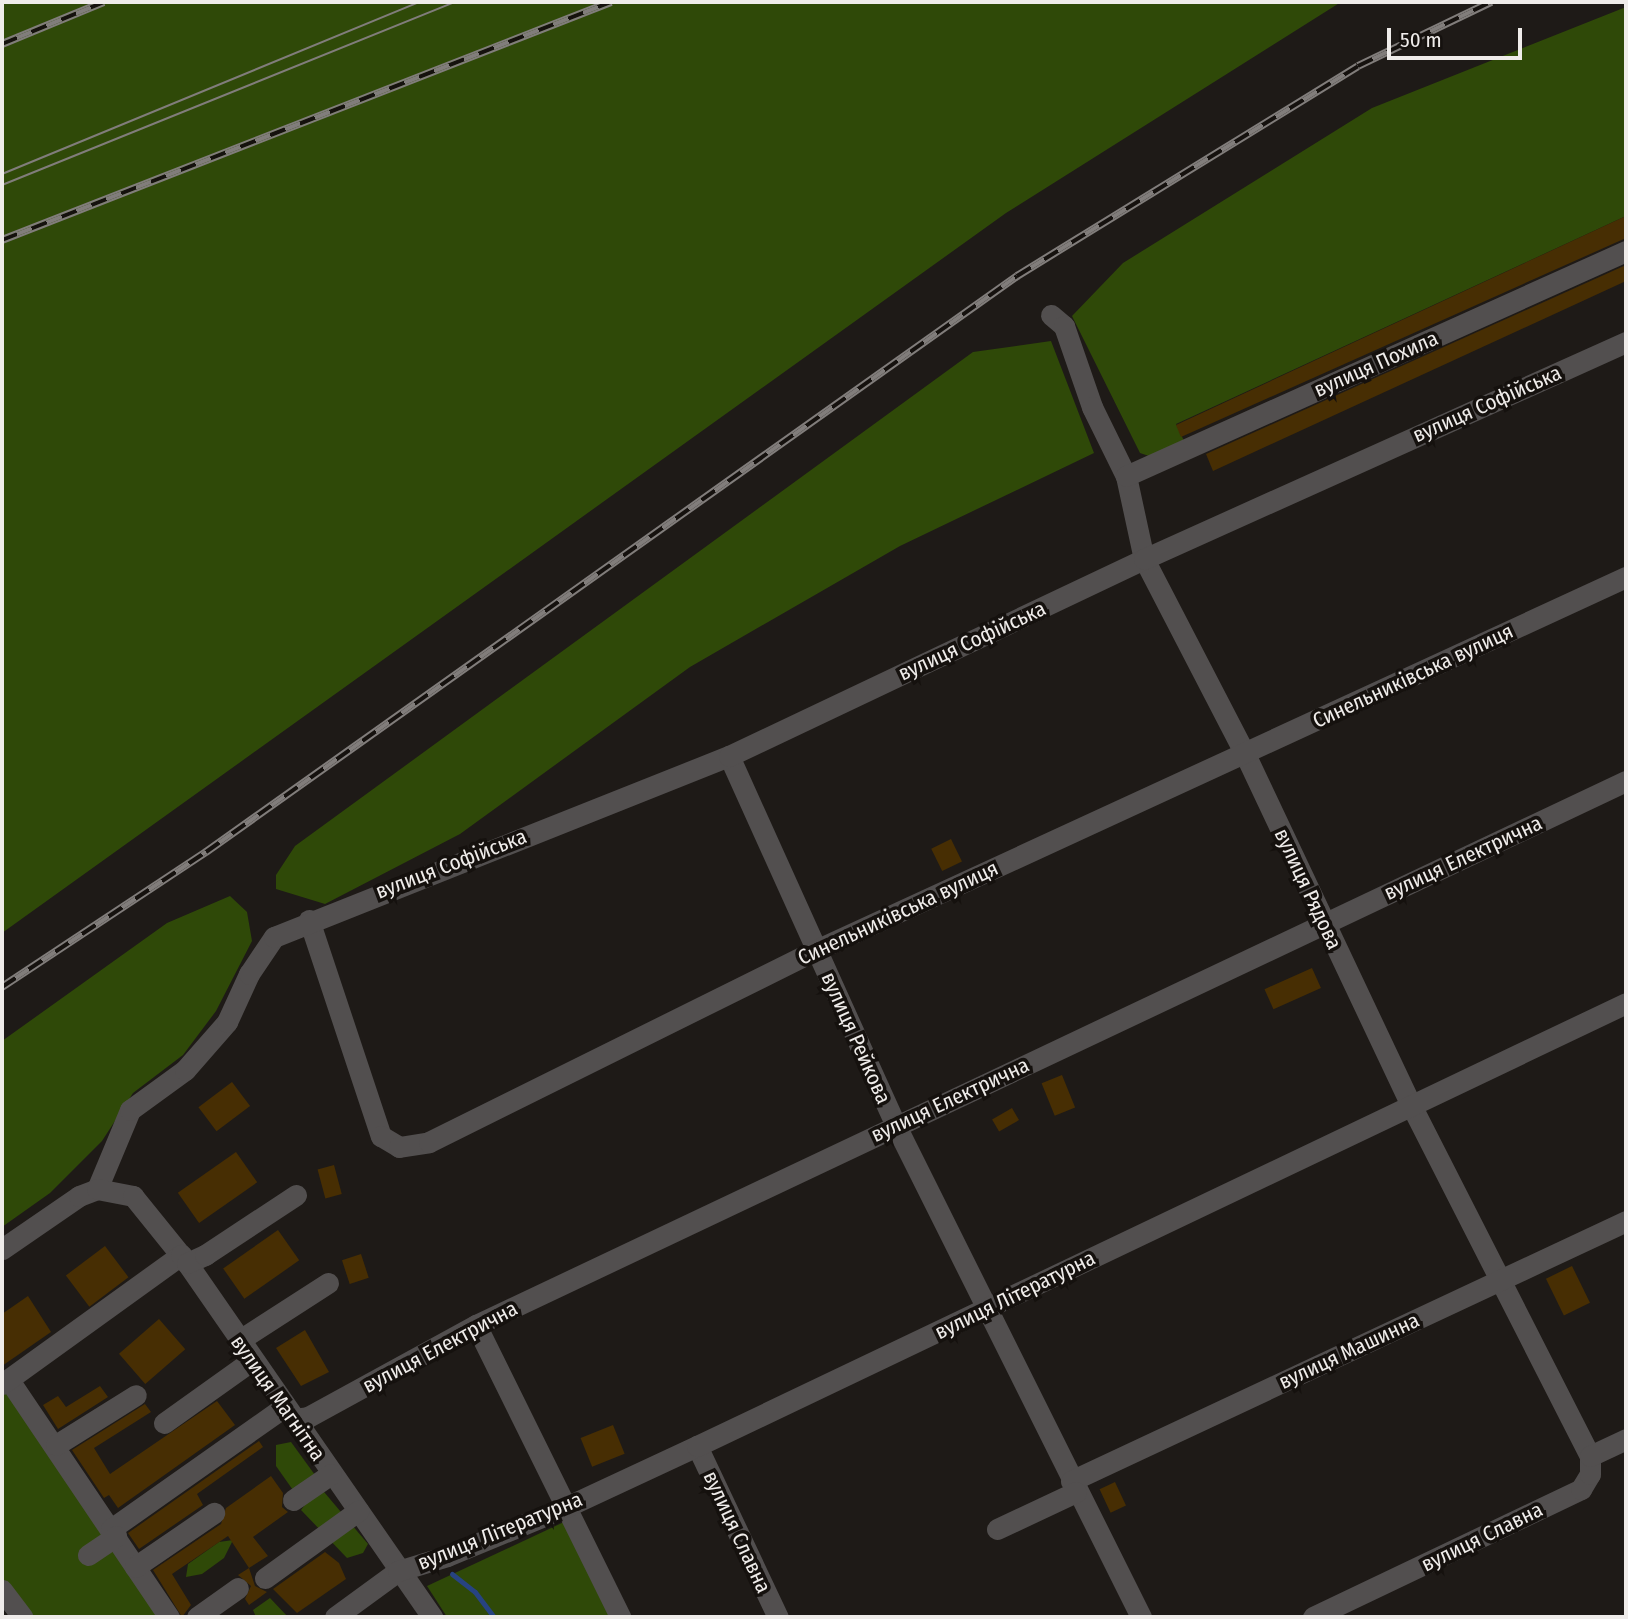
<!DOCTYPE html>
<meta charset="utf-8">
<style>
body{margin:0}
#map{position:relative;width:1628px;height:1619px;overflow:hidden;background:#1e1a17;font-family:"Fira Sans Condensed",sans-serif}
div>[style]{position:absolute}
.green>*{inset:0;background:#2f4908}
.stream>*{height:5px;margin:-2.5px;padding:0 2.5px;transform-origin:2.5px;border-radius:2.5px;background:#274381}
.building>*{inset:0;background:#472e03;transform-origin:0 0}
.minor>*{height:21px;margin:-10.5px;padding:0 10.5px;transform-origin:10.5px;border-radius:10.5px;background:#524f4f}
.tram>*{height:2px;margin:-1px;padding:0 1px;transform-origin:1px;border-radius:1px;background:#817d7b}
.rail>*{height:8px;margin-top:-4px;transform-origin:0;background:repeating-linear-gradient(90deg,#15110e 0 16px,#817d7b 0 32px);box-sizing:border-box;border-block:2px solid #817d7b}
span{translate:-50% -50%;white-space:nowrap;text-align:center;line-height:1.15;-webkit-text-stroke:7px #15110e;paint-order:stroke}
.street-label{font-size:21px;color:#efecea}
.frame{position:absolute;inset:0;border:4px solid #efecea;pointer-events:none}
.scale{position:absolute;left:1387px;top:28px;width:135px;height:32px;box-sizing:border-box;border:4px solid #efecea;border-top:0;padding-left:9px;font-size:21px;line-height:24px;white-space:nowrap;color:#efecea;-webkit-text-stroke:5px #15110e;paint-order:stroke}
</style>
<div id="map">
<div class="green">
<div style="clip-path:polygon(2px 2px,1341px 2px,1006px 213px,2px 933px)"></div>
<div style="clip-path:polygon(1626px 7px,1626px 216px,1176px 424px,1185px 443px,1155px 458px,1140px 453px,1072px 316px,1123px 263px,1372px 108px)"></div>
<div style="clip-path:polygon(1051px 341px,1094px 453px,900px 546px,690px 667px,460px 834px,325px 904px,276px 889px,276px 875px,295px 846px,973px 352px)"></div>
<div style="clip-path:polygon(230px 896px,247px 912px,252px 941px,216px 1011px,183px 1055px,133px 1093px,102px 1141px,50px 1193px,2px 1227px,2px 1041px,167px 923px)"></div>
<div style="clip-path:polygon(2px 1384px,169px 1617px,21px 1617px,2px 1590px)"></div>
<div style="clip-path:polygon(291px 1442px,315px 1475px,295px 1493px,276px 1466px,276px 1445px)"></div>
<div style="clip-path:polygon(319px 1486px,368px 1544px,363px 1553px,347px 1558px,301px 1510px)"></div>
<div style="clip-path:polygon(564px 1522px,611px 1617px,447px 1617px,427px 1586px)"></div>
<div style="clip-path:polygon(233px 1540px,224px 1558px,202px 1574px,186px 1577px,188px 1564px,219px 1542px)"></div>
<div style="clip-path:polygon(270px 1598px,288px 1617px,289px 1617px,256px 1617px,253px 1610px)"></div>
</div>
<div class="stream">
<div style="left:452px;top:1574px;width:29px;rotate:38deg"></div>
<div style="left:475px;top:1592px;width:31px;rotate:53deg"></div>
</div>
<div class="building">
<div style="clip-path:polygon(1626px 216px,1626px 238px,1181px 437px,1176px 425px)"></div>
<div style="clip-path:polygon(1626px 265px,1626px 281px,1213px 471px,1206px 454px)"></div>
<div style="left:951px;top:839px;width:25px;height:22px;rotate:64deg"></div>
<div style="left:1312px;top:968px;width:22px;height:52px;rotate:66deg"></div>
<div style="left:1062px;top:1075px;width:35px;height:22px;rotate:68deg"></div>
<div style="left:232px;top:1082px;width:30px;height:42px;rotate:53deg"></div>
<div style="left:1012px;top:1108px;width:14px;height:23px;rotate:60deg"></div>
<div style="left:236px;top:1152px;width:37px;height:71px;rotate:55deg"></div>
<div style="left:334px;top:1165px;width:30px;height:17px;rotate:75deg"></div>
<div style="left:278px;top:1230px;width:37px;height:67px;rotate:55deg"></div>
<div style="left:105px;top:1246px;width:39px;height:49px;rotate:53deg"></div>
<div style="left:361px;top:1254px;width:25px;height:20px;rotate:72deg"></div>
<div style="left:1572px;top:1266px;width:41px;height:29px;rotate:64deg"></div>
<div style="clip-path:polygon(28px 1296px,51px 1332px,2px 1366px,2px 1314px)"></div>
<div style="left:159px;top:1319px;width:40px;height:53px;rotate:49deg"></div>
<div style="clip-path:polygon(305px 1330px,329px 1372px,301px 1386px,276px 1348px)"></div>
<div style="clip-path:polygon(100px 1386px,108px 1397px,58px 1429px,43px 1405px,58px 1396px,66px 1407px)"></div>
<div style="clip-path:polygon(217px 1401px,235px 1425px,118px 1508px,109px 1495px,104px 1498px,72px 1450px,145px 1404px,151px 1412px,94px 1448px,110px 1474px)"></div>
<div style="left:613px;top:1425px;width:31px;height:35px;rotate:68deg"></div>
<div style="clip-path:polygon(259px 1441px,263px 1447px,197px 1494px,203px 1505px,139px 1549px,128px 1533px)"></div>
<div style="clip-path:polygon(271px 1476px,283px 1493px,282px 1507px,288px 1512px,253px 1537px,268px 1556px,249px 1568px,228px 1536px,172px 1574px,191px 1605px,182px 1617px,153px 1570px,221px 1524px,226px 1508px)"></div>
<div style="left:1115px;top:1482px;width:26px;height:17px;rotate:65deg"></div>
<div style="clip-path:polygon(325px 1552px,339px 1563px,346px 1579px,297px 1613px,273px 1589px)"></div>
<div style="clip-path:polygon(249px 1568px,255px 1586px,267px 1592px,249px 1605px,245px 1599px,251px 1586px,238px 1575px)"></div>
</div>
<div class="minor">
<div style="left:1051px;top:315px;width:17px;rotate:40deg"></div>
<div style="left:1064px;top:326px;width:86px;rotate:70.9deg"></div>
<div style="left:1092px;top:407px;width:77px;rotate:63.8deg"></div>
<div style="left:1126px;top:476px;width:85px;rotate:77.8deg"></div>
<div style="left:1144px;top:559px;width:220px;rotate:62.6deg"></div>
<div style="left:1245px;top:754px;width:388px;rotate:64.7deg"></div>
<div style="left:1411px;top:1105px;width:394px;rotate:63deg"></div>
<div style="left:1126px;top:476px;width:548px;rotate:-24.23deg"></div>
<div style="left:729px;top:756px;width:406px;rotate:65.7deg"></div>
<div style="left:896px;top:1126px;width:549px;rotate:63.48deg"></div>
<div style="left:309px;top:920px;width:228px;rotate:71.6deg"></div>
<div style="left:381px;top:1136px;width:21px;rotate:31deg"></div>
<div style="left:399px;top:1147px;width:30px;rotate:-9deg"></div>
<div style="left:429px;top:1142px;width:432px;rotate:-26.4deg"></div>
<div style="left:816px;top:950px;width:892px;rotate:-24.73deg"></div>
<div style="left:97px;top:1189px;width:86px;rotate:-67.3deg"></div>
<div style="left:130px;top:1110px;width:68px;rotate:-36deg"></div>
<div style="left:185px;top:1070px;width:64px;rotate:-48.8deg"></div>
<div style="left:227px;top:1022px;width:53px;rotate:-65.4deg"></div>
<div style="left:249px;top:974px;width:45px;rotate:-56deg"></div>
<div style="left:274px;top:937px;width:490px;rotate:-21.7deg"></div>
<div style="left:729px;top:756px;width:459px;rotate:-25.4deg"></div>
<div style="left:1144px;top:559px;width:529px;rotate:-24.24deg"></div>
<div style="left:2px;top:1249px;width:93px;rotate:-34.5deg"></div>
<div style="left:79px;top:1196px;width:19px;rotate:-21deg"></div>
<div style="left:97px;top:1189px;width:37px;rotate:11deg"></div>
<div style="left:133px;top:1196px;width:86px;rotate:51.1deg"></div>
<div style="left:187px;top:1263px;width:431px;rotate:55.3deg"></div>
<div style="left:476px;top:1325px;width:326px;rotate:63.7deg"></div>
<div style="left:238px;top:1341px;width:107px;rotate:-32.8deg"></div>
<div style="left:9px;top:1380px;width:286px;rotate:56deg"></div>
<div style="left:2px;top:1384px;width:221px;rotate:-35.8deg"></div>
<div style="left:181px;top:1255px;width:10px;rotate:53deg"></div>
<div style="left:187px;top:1263px;width:20px;rotate:-24deg"></div>
<div style="left:205px;top:1255px;width:109px;rotate:-33.4deg"></div>
<div style="left:284px;top:1407px;width:16px;rotate:50deg"></div>
<div style="left:294px;top:1419px;width:14px;rotate:-8deg"></div>
<div style="left:308px;top:1417px;width:192px;rotate:-28.7deg"></div>
<div style="left:476px;top:1325px;width:1272px;rotate:-25.32deg"></div>
<div style="left:164px;top:1423px;width:107px;rotate:-35.5deg"></div>
<div style="left:56px;top:1445px;width:94px;rotate:-32deg"></div>
<div style="left:697px;top:1446px;width:189px;rotate:64.7deg"></div>
<div style="left:1071px;top:1481px;width:613px;rotate:-25.1deg"></div>
<div style="left:293px;top:1500px;width:46px;rotate:-34.4deg"></div>
<div style="left:111px;top:1529px;width:212px;rotate:-35.2deg"></div>
<div style="left:997px;top:1529px;width:87px;rotate:-25.1deg"></div>
<div style="left:88px;top:1555px;width:34px;rotate:-34deg"></div>
<div style="left:135px;top:1567px;width:96px;rotate:-34.4deg"></div>
<div style="left:265px;top:1578px;width:115px;rotate:-35.8deg"></div>
<div style="left:2px;top:1590px;width:34px;rotate:53deg"></div>
<div style="left:197px;top:1617px;width:50px;rotate:-35.3deg"></div>
<div style="left:335px;top:1617px;width:78px;rotate:-36.1deg"></div>
<div style="left:398px;top:1571px;width:51px;rotate:-17deg"></div>
<div style="left:447px;top:1556px;width:129px;rotate:-22.4deg"></div>
<div style="left:566px;top:1507px;width:145px;rotate:-25deg"></div>
<div style="left:697px;top:1446px;width:1029px;rotate:-25.49deg"></div>
<div style="left:1313px;top:1617px;width:297px;rotate:-25.5deg"></div>
<div style="left:1581px;top:1489px;width:17px;rotate:-59deg"></div>
<div style="left:1590px;top:1474px;width:18px;rotate:-90deg"></div>
<div style="left:1590px;top:1456px;width:40px;rotate:-25deg"></div>
</div>
<div class="tram">
<div style="left:2px;top:174px;width:451px;rotate:-22.4deg"></div>
<div style="left:2px;top:185px;width:488px;rotate:-22deg"></div>
</div>
<div class="rail">
<div style="left:2px;top:44px;width:110px;rotate:-22.4deg"></div>
<div style="left:2px;top:240px;width:654px;rotate:-21.35deg"></div>
<div style="left:2px;top:987px;width:245px;rotate:-33.5deg"></div>
<div style="left:206px;top:852px;width:995px;rotate:-35.38deg"></div>
<div style="left:1017px;top:276px;width:400px;rotate:-31.6deg"></div>
<div style="left:1358px;top:66px;width:148px;rotate:-25.7deg"></div>
</div>
<div class="street-label">
<span style="left:1376px;top:364px;rotate:-24deg">вулиця Похила</span>
<span style="left:1487px;top:404px;rotate:-24deg">вулиця Софійська</span>
<span style="left:972px;top:641px;rotate:-25deg">вулиця Софійська</span>
<span style="left:1413px;top:676px;rotate:-25deg">Синельниківська вулиця</span>
<span style="left:1463px;top:858px;rotate:-25deg">вулиця Електрична</span>
<span style="left:451px;top:864px;rotate:-21deg">вулиця Софійська</span>
<span style="left:1308px;top:889px;rotate:65deg">вулиця Рядова</span>
<span style="left:898px;top:913px;rotate:-25deg">Синельниківська вулиця</span>
<span style="left:856px;top:1038px;rotate:66deg">вулиця Рейкова</span>
<span style="left:950px;top:1100px;rotate:-25deg">вулиця Електрична</span>
<span style="left:1015px;top:1295px;rotate:-26deg">вулиця Літературна</span>
<span style="left:440px;top:1347px;rotate:-28deg">вулиця Електрична</span>
<span style="left:1349px;top:1351px;rotate:-25deg">вулиця Машинна</span>
<span style="left:278px;top:1398px;rotate:55deg">вулиця Магнітна</span>
<span style="left:500px;top:1531px;rotate:-22deg">вулиця Літературна</span>
<span style="left:737px;top:1532px;rotate:65deg">вулиця Славна</span>
<span style="left:1482px;top:1537px;rotate:-26deg">вулиця Славна</span>
</div>
<div class="frame"></div>
<div class="scale">50 m</div>
</div>
